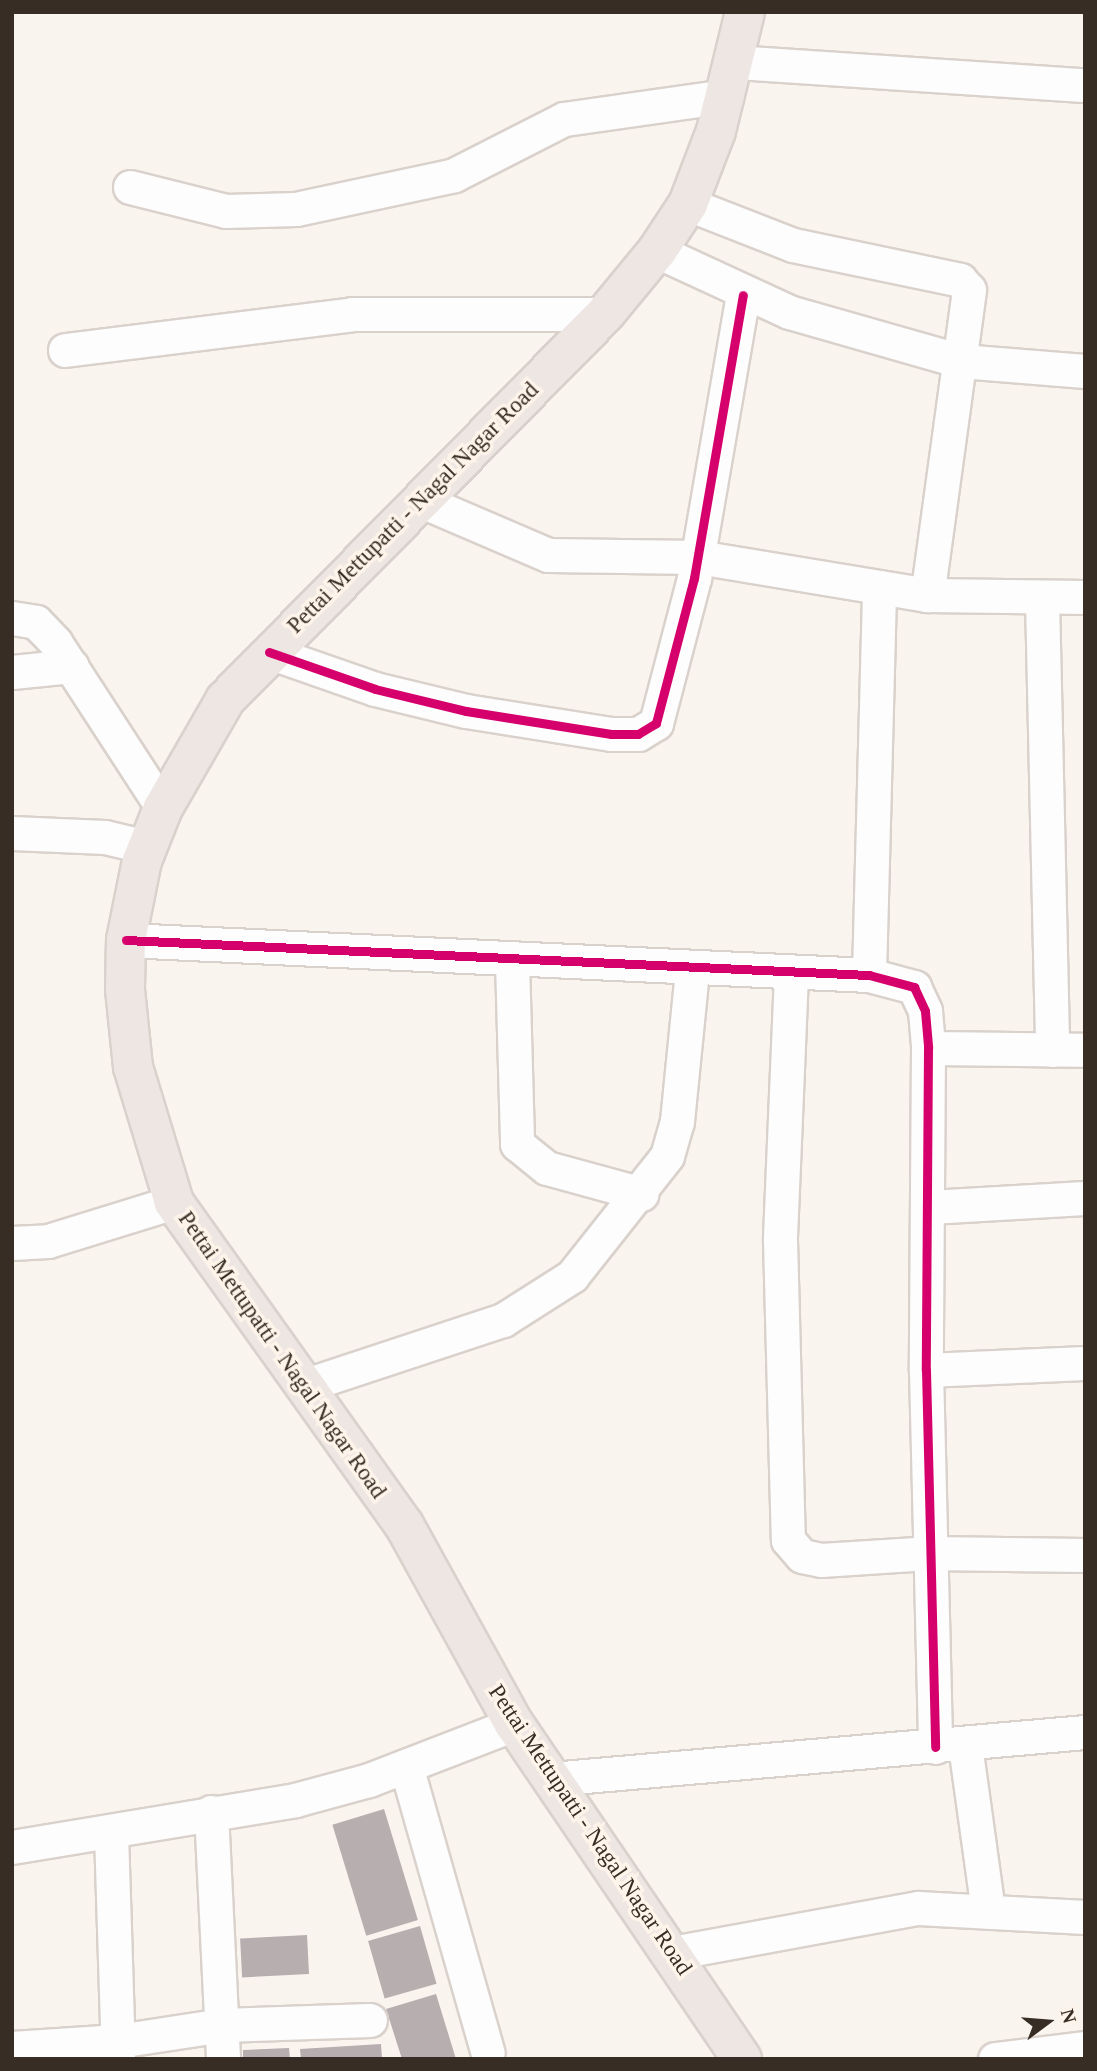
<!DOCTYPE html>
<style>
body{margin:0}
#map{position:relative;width:1097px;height:2071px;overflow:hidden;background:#faf4ef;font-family:Georgia,serif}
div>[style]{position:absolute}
.building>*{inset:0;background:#b6aeaf;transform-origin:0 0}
.roads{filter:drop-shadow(2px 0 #d9d1cb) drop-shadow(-2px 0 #d9d1cb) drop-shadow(0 2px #d9d1cb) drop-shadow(0 -2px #d9d1cb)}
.minor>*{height:33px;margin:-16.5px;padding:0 16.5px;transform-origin:16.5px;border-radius:16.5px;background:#fefdfd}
.major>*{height:38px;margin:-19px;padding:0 19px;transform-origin:19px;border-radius:19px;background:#ede6e3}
.cycleway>*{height:9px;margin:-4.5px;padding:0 4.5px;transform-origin:4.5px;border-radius:4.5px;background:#d6006c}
span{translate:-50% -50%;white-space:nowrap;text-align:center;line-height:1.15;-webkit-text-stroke:7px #fff4ea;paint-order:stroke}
.street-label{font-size:23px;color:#372d24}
.frame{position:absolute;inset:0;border:14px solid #372d24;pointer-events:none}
.north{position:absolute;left:1013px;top:1987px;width:70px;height:70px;-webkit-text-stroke:5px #fff4ea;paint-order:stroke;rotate:74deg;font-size:19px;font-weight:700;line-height:28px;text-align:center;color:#372d24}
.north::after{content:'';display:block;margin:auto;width:24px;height:32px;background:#372d24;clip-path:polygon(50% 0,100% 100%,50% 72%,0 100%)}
</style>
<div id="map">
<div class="building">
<div style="left:384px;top:1809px;width:116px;height:54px;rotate:73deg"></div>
<div style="left:420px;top:1926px;width:60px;height:54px;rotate:74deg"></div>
<div style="left:307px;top:1935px;width:39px;height:67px;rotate:87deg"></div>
<div style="clip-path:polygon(436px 1994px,456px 2059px,402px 2059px,386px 2009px)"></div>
<div style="clip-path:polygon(381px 2044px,382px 2059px,301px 2059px,300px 2049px)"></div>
<div style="clip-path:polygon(289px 2048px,290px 2059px,243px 2059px,243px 2050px)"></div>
</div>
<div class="roads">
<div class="minor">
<div style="left:735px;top:62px;width:351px;rotate:3.8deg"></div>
<div style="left:130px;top:187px;width:99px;rotate:14deg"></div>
<div style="left:226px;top:211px;width:70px;rotate:-1.6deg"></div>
<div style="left:296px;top:209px;width:162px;rotate:-12.1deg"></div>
<div style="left:454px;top:175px;width:123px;rotate:-27deg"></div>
<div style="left:564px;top:119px;width:164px;rotate:-8.1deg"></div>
<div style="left:688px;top:204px;width:113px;rotate:21.3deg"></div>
<div style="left:793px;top:245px;width:171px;rotate:11.8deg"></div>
<div style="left:960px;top:280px;width:13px;rotate:48deg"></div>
<div style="left:969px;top:290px;width:308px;rotate:97.8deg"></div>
<div style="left:657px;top:251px;width:145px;rotate:24.8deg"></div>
<div style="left:789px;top:312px;width:179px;rotate:15.9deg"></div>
<div style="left:961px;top:361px;width:124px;rotate:4.6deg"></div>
<div style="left:65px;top:350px;width:289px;rotate:-7.1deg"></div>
<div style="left:352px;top:314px;width:253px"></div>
<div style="left:422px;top:501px;width:137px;rotate:23.2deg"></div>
<div style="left:548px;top:555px;width:150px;rotate:0.8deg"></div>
<div style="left:698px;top:557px;width:232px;rotate:9.4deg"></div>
<div style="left:927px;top:595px;width:158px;rotate:0.7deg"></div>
<div style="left:1042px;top:599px;width:451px;rotate:88.7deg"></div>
<div style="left:12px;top:618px;width:24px;rotate:9deg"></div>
<div style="left:36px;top:622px;width:28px;rotate:46deg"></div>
<div style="left:55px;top:642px;width:198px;rotate:57deg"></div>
<div style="left:269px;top:652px;width:112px;rotate:19.2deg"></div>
<div style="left:375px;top:689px;width:94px;rotate:13.6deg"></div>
<div style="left:466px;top:711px;width:147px;rotate:9deg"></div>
<div style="left:611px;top:734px;width:27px"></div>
<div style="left:638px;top:734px;width:21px;rotate:-31deg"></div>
<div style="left:656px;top:723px;width:150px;rotate:-75.3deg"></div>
<div style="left:694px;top:578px;width:287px;rotate:-80.2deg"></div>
<div style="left:12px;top:672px;width:60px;rotate:-5.7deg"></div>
<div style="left:12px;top:833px;width:93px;rotate:2.5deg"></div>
<div style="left:105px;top:837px;width:43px;rotate:13.4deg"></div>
<div style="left:126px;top:940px;width:744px;rotate:2.7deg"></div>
<div style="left:869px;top:975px;width:47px;rotate:14.9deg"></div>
<div style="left:914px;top:987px;width:26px;rotate:65deg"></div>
<div style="left:925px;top:1011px;width:37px;rotate:85deg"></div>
<div style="left:928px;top:1048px;width:322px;rotate:90.4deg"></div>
<div style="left:926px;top:1370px;width:377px;rotate:88.6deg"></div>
<div style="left:512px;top:961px;width:183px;rotate:88.4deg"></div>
<div style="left:517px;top:1144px;width:38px;rotate:39deg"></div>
<div style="left:547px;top:1168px;width:98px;rotate:15.3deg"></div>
<div style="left:791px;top:974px;width:266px;rotate:92.4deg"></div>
<div style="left:780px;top:1240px;width:300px;rotate:88.5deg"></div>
<div style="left:788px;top:1540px;width:21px;rotate:49deg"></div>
<div style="left:802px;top:1556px;width:19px;rotate:12deg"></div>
<div style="left:821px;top:1560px;width:107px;rotate:-3.7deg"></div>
<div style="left:928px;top:1553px;width:157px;rotate:0.7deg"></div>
<div style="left:869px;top:975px;width:388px;rotate:-88.5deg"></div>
<div style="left:928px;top:1048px;width:157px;rotate:0.7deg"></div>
<div style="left:929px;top:1207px;width:156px;rotate:-3.3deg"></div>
<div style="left:12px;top:1243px;width:36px;rotate:-3deg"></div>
<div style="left:48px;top:1241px;width:132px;rotate:-17.2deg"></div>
<div style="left:926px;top:1370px;width:159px;rotate:-2.5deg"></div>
<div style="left:303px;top:1386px;width:211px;rotate:-18.3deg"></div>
<div style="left:503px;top:1320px;width:82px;rotate:-32.5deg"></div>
<div style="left:572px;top:1276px;width:153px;rotate:-51.6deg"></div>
<div style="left:667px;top:1156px;width:36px;rotate:-74deg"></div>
<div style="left:677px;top:1121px;width:151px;rotate:-84.3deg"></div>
<div style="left:965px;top:1745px;width:168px;rotate:82.1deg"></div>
<div style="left:406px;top:1766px;width:298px;rotate:74.1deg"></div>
<div style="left:551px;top:1779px;width:536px;rotate:-5.03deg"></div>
<div style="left:211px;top:1812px;width:247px;rotate:87.2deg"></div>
<div style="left:111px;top:1833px;width:226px;rotate:88.2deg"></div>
<div style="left:12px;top:1847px;width:287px;rotate:-9.4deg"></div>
<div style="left:295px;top:1800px;width:77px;rotate:-15.1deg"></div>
<div style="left:369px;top:1780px;width:155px;rotate:-21.1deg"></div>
<div style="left:672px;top:1953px;width:250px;rotate:-10.4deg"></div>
<div style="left:918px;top:1908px;width:167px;rotate:3.1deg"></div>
<div style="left:12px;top:2048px;width:106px;rotate:-3.8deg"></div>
<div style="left:118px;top:2041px;width:105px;rotate:-8.7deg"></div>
<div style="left:222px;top:2025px;width:148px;rotate:-1.9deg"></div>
<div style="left:995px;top:2059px;width:91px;rotate:-7deg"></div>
</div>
<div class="major">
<div style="left:742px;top:2059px;width:405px;rotate:-124.2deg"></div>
<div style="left:514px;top:1724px;width:227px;rotate:-118.9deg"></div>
<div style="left:404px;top:1525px;width:397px;rotate:-125.5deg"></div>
<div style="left:174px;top:1202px;width:141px;rotate:-106.9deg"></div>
<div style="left:133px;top:1067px;width:77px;rotate:-95.9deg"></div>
<div style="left:125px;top:990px;width:50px;rotate:-88.9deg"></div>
<div style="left:126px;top:940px;width:81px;rotate:-78.6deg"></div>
<div style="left:142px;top:861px;width:57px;rotate:-68.4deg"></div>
<div style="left:163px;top:808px;width:125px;rotate:-60.1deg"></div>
<div style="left:225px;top:700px;width:542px;rotate:-45.45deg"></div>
<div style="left:605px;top:314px;width:82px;rotate:-50.5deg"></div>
<div style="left:657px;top:251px;width:56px;rotate:-56.6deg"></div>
<div style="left:688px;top:204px;width:78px;rotate:-69deg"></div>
<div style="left:716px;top:131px;width:122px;rotate:-76.3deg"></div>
</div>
</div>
<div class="cycleway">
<div style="left:269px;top:652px;width:112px;rotate:19.2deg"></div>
<div style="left:375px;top:689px;width:94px;rotate:13.6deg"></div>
<div style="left:466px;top:711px;width:147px;rotate:9deg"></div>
<div style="left:611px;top:734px;width:27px"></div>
<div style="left:638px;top:734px;width:21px;rotate:-31deg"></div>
<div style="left:656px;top:723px;width:150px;rotate:-75.3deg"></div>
<div style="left:694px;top:578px;width:287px;rotate:-80.2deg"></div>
<div style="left:126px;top:940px;width:744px;rotate:2.7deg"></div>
<div style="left:869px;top:975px;width:47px;rotate:14.9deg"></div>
<div style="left:914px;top:987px;width:26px;rotate:65deg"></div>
<div style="left:925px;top:1011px;width:37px;rotate:85deg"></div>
<div style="left:928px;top:1048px;width:322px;rotate:90.4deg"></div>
<div style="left:926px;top:1370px;width:377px;rotate:88.6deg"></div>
</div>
<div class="street-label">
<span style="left:413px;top:508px;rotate:-45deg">Pettai Mettupatti - Nagal Nagar Road</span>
<span style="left:282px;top:1355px;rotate:55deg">Pettai Mettupatti - Nagal Nagar Road</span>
<span style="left:590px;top:1830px;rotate:56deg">Pettai Mettupatti - Nagal Nagar Road</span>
</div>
<div class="frame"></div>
<div class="north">N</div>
</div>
